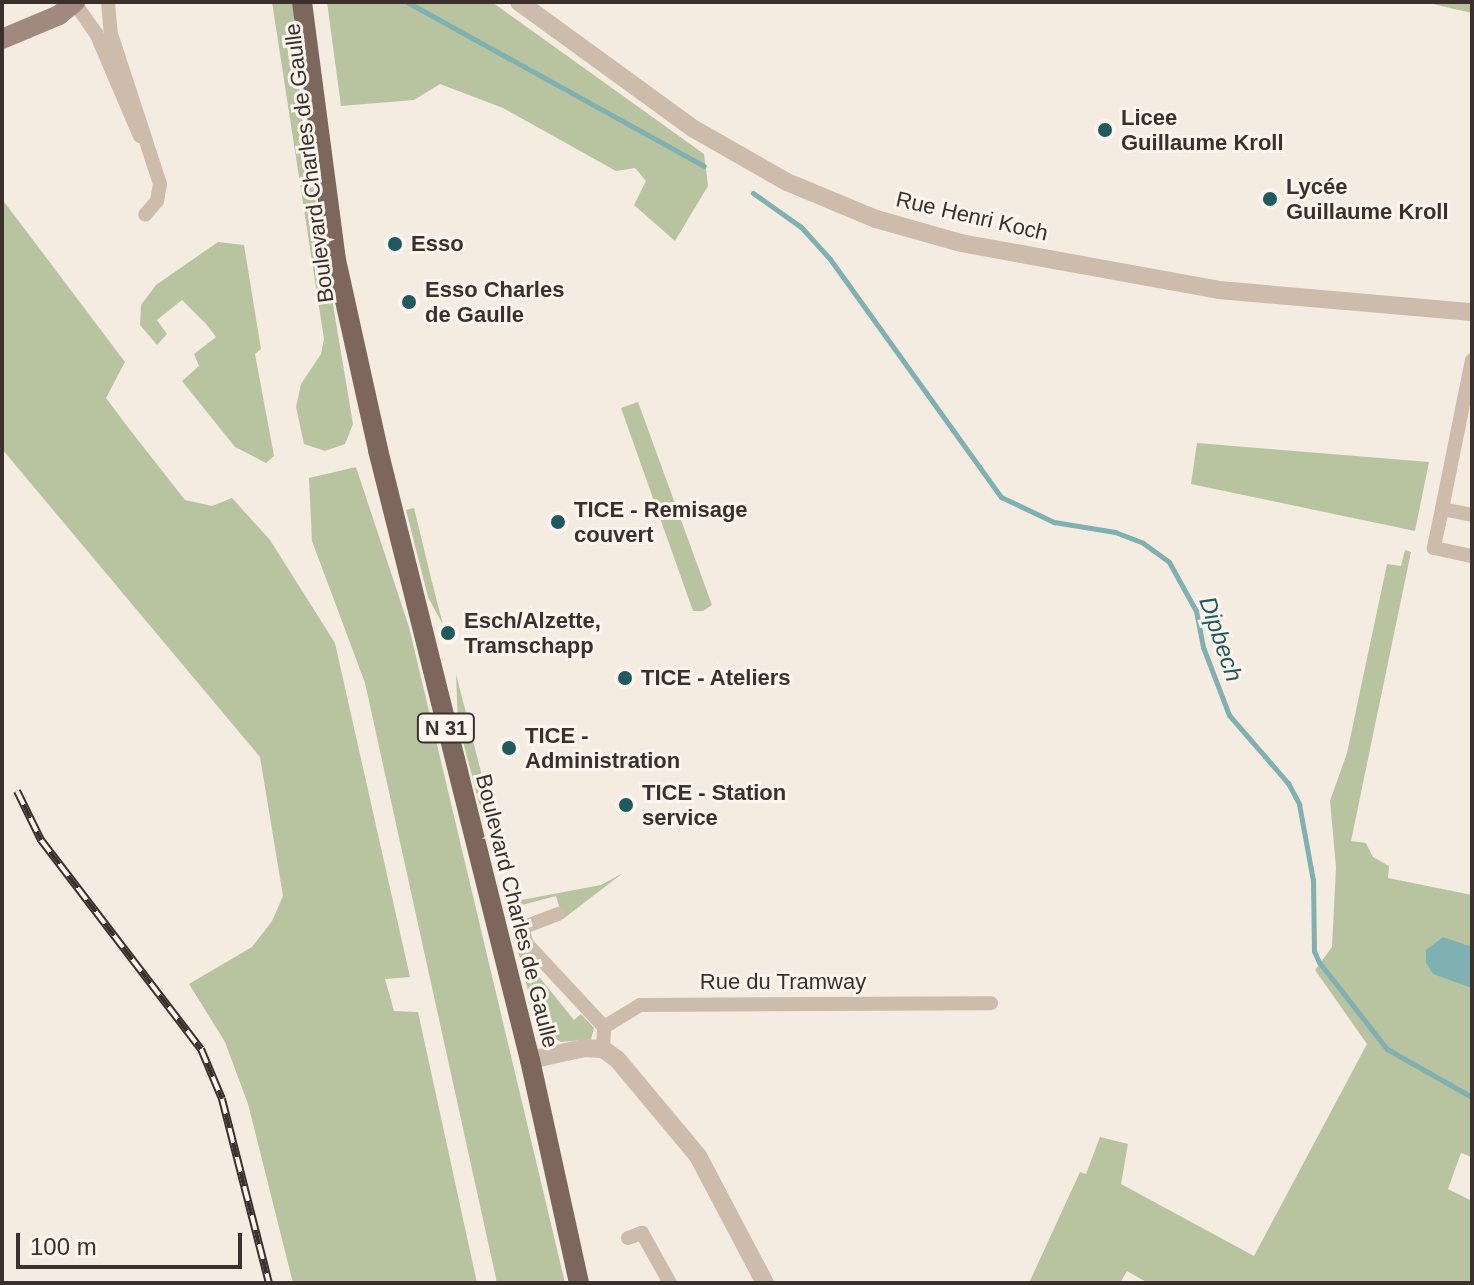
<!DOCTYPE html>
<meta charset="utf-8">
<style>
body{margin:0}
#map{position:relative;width:1474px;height:1285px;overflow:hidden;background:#f4ebe1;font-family:Arial,sans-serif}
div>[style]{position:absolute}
.green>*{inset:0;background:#b8c4a0}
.water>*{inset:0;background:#7fb0b2}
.stream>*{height:5px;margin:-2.5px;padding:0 2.5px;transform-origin:2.5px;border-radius:2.5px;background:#7fb0b2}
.minor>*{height:14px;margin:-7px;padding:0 7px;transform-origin:7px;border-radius:7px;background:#cdbbac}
.tertiary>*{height:18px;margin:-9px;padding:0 9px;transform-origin:9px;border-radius:9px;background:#cdbbac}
.secondary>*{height:20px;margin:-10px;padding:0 10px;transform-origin:10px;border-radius:10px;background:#a18a7d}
.primary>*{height:20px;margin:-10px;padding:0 10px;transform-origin:10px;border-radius:10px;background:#7d675c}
.rail>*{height:8px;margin-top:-4px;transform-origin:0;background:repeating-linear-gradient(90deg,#fbf5ee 0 15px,#3b302b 0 30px);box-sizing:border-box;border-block:2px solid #3b302b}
.dots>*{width:22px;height:22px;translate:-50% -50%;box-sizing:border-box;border:4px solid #fbf5ee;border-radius:50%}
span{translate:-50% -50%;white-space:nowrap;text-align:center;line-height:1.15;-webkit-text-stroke:6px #fbf5ee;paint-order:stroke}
.shield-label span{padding:2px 6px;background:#fbf5ee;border:2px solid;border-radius:6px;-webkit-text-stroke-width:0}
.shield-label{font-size:20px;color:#3b302b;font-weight:700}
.poi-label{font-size:22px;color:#3b302b;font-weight:700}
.left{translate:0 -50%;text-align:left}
.street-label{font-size:22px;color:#3b302b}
.water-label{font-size:24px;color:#1f5a5e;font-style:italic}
.frame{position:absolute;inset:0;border:4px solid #3b302b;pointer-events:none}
.scale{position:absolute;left:16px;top:1233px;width:226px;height:36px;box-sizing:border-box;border:4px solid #3b302b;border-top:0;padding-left:10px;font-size:24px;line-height:28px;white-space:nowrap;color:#3b302b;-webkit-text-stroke:6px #fbf5ee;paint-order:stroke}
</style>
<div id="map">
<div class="green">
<div style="clip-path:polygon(272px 2px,293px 2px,301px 114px,353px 424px,345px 444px,325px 451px,304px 444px,296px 407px,301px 384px,321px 354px,324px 339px)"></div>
<div style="clip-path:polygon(327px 2px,492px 2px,704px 154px,708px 186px,675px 241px,634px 205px,646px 181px,635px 168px,616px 171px,503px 108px,440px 84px,414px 100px,341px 106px)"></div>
<div style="clip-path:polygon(1424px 2px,1472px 2px,1472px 13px,1463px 11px)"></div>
<div style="clip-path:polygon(2px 199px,125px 362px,106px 398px,130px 430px,185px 500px,212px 506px,232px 498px,270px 540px,335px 643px,410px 977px,385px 979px,394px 1011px,418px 1012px,477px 1283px,293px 1283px,248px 1104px,225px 1042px,189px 984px,252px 947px,272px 921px,283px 896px,260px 757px,2px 449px)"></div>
<div style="clip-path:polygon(218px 242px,244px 245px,261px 349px,255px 354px,274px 456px,266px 463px,235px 447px,182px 381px,199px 366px,194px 354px,216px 337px,206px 324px,182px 300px,157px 320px,167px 334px,157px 345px,140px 325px,141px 305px,156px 285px)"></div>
<div style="clip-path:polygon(638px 402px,712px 605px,703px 611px,693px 611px,621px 408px)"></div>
<div style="clip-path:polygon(1197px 443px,1429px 462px,1415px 531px,1191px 484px)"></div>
<div style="clip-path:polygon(356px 467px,409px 627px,565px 1283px,497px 1283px,365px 683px,312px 541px,309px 478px)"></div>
<div style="clip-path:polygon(414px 508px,431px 578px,443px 625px,428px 597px,406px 510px)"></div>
<div style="clip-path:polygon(1405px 550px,1411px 552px,1351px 841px,1366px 843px,1373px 857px,1389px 866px,1388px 878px,1472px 895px,1472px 1157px,1461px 1153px,1448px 1189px,1472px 1201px,1472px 1283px,1148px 1283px,1127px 1271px,1120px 1283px,1029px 1283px,1080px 1172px,1086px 1174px,1100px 1137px,1128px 1144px,1121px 1184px,1254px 1256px,1367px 1044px,1315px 970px,1332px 947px,1336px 867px,1330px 801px,1347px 753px,1387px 564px,1401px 566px)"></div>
<div style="clip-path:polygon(456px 674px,493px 819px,484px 821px,458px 723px)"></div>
<div style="clip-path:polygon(623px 873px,563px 919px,556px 896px,522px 905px,525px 916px,520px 917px,531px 950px,523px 957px,574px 1020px,581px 1014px,594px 1028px,591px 1039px,561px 1042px,544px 1033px,535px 1018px,506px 903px,601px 885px)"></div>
</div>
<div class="water">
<div style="clip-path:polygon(1443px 937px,1472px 947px,1472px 988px,1433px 974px,1426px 963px,1426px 950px)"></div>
</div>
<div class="stream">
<div style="left:407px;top:2px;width:339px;rotate:28.9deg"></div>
<div style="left:753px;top:193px;width:59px;rotate:35.3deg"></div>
<div style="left:801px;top:227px;width:43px;rotate:47.8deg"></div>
<div style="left:830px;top:259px;width:293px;rotate:54.3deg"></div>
<div style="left:1001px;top:497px;width:59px;rotate:25.3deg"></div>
<div style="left:1054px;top:522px;width:62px;rotate:9.3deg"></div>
<div style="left:1115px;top:532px;width:30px;rotate:21deg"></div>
<div style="left:1143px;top:543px;width:32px;rotate:36deg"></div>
<div style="left:1169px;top:562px;width:56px;rotate:61.1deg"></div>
<div style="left:1196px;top:611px;width:37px;rotate:79deg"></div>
<div style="left:1203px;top:647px;width:73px;rotate:69.1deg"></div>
<div style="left:1229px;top:715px;width:90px;rotate:49.1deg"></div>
<div style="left:1288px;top:783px;width:24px;rotate:62deg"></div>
<div style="left:1299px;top:804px;width:77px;rotate:79.6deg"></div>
<div style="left:1313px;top:880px;width:71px;rotate:89.2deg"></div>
<div style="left:1314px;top:951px;width:12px;rotate:66deg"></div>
<div style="left:1319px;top:962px;width:110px;rotate:52deg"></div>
<div style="left:1387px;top:1049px;width:98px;rotate:29.5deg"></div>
</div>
<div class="minor">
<div style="left:74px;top:2px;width:38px;rotate:55deg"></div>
<div style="left:96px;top:33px;width:112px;rotate:66.9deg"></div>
<div style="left:108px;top:2px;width:32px;rotate:85deg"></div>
<div style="left:111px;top:34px;width:158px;rotate:71.9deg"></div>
<div style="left:160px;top:184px;width:17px;rotate:100deg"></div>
<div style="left:157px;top:201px;width:18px;rotate:131deg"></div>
<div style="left:1472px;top:360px;width:152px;rotate:101.4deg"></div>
<div style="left:1442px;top:509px;width:31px;rotate:11deg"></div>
<div style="left:1442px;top:509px;width:40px;rotate:102deg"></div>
<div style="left:1434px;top:548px;width:39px;rotate:12deg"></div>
<div style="left:558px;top:914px;width:39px;rotate:159deg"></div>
<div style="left:522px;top:928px;width:17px;rotate:73deg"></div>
<div style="left:527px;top:944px;width:113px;rotate:47.1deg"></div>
<div style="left:603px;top:1049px;width:22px;rotate:-87deg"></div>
<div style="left:604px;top:1027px;width:42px;rotate:-31.4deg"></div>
<div style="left:640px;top:1005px;width:351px;rotate:-0.3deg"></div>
<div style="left:628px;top:1238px;width:15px;rotate:-20deg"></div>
<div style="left:642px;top:1233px;width:57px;rotate:60.8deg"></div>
</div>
<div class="tertiary">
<div style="left:519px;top:2px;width:216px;rotate:36deg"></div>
<div style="left:694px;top:129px;width:107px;rotate:29.7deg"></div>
<div style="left:787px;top:182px;width:96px;rotate:22.6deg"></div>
<div style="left:876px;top:219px;width:88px;rotate:15.8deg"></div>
<div style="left:961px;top:243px;width:262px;rotate:10.3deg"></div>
<div style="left:1219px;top:290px;width:254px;rotate:5deg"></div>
<div style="left:530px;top:1060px;width:55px;rotate:-12.5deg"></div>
<div style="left:584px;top:1048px;width:19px;rotate:3deg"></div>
<div style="left:603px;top:1049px;width:17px;rotate:36deg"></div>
<div style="left:617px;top:1059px;width:126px;rotate:50.1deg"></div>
<div style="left:698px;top:1156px;width:144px;rotate:62.2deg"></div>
</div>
<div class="secondary">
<div style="left:2px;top:39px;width:62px;rotate:-22.8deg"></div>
<div style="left:59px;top:15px;width:21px;rotate:-39deg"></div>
</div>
<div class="primary">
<div style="left:302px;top:2px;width:260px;rotate:82.5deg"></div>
<div style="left:336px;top:260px;width:195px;rotate:77.5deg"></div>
<div style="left:378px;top:450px;width:629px;rotate:76.01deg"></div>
<div style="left:530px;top:1060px;width:228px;rotate:77.6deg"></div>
</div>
<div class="rail">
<div style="left:17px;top:791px;width:55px;rotate:63.9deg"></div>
<div style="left:41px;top:840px;width:263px;rotate:52.6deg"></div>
<div style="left:201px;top:1049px;width:54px;rotate:67.2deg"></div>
<div style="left:222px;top:1099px;width:190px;rotate:75.7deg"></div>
</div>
<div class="dots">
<div style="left:1105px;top:130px;background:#1f5a5e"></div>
<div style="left:1270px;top:199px;background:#1f5a5e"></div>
<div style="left:395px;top:244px;background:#1f5a5e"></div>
<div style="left:409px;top:302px;background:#1f5a5e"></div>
<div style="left:558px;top:522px;background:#1f5a5e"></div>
<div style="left:448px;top:633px;background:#1f5a5e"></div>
<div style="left:625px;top:678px;background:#1f5a5e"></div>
<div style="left:509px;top:748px;background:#1f5a5e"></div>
<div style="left:626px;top:805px;background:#1f5a5e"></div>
</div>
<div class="shield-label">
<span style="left:446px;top:728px">N 31</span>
</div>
<div class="poi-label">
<span class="left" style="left:1121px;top:130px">Licee<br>Guillaume Kroll</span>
<span class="left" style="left:1286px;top:199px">Lycée<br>Guillaume Kroll</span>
<span class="left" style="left:411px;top:244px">Esso</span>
<span class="left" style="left:425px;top:302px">Esso Charles<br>de Gaulle</span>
<span class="left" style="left:574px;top:522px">TICE - Remisage<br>couvert</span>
<span class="left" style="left:464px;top:633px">Esch/Alzette,<br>Tramschapp</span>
<span class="left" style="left:641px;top:678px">TICE - Ateliers</span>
<span class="left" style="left:525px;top:748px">TICE -<br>Administration</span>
<span class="left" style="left:642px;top:805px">TICE - Station<br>service</span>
</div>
<div class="street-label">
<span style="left:309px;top:163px;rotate:-97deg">Boulevard Charles de Gaulle</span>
<span style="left:972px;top:216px;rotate:13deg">Rue Henri Koch</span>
<span style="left:517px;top:911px;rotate:76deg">Boulevard Charles de Gaulle</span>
<span style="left:783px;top:982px">Rue du Tramway</span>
</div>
<div class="water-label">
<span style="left:1221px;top:639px;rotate:71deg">Dipbech</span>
</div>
<div class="frame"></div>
<div class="scale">100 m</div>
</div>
